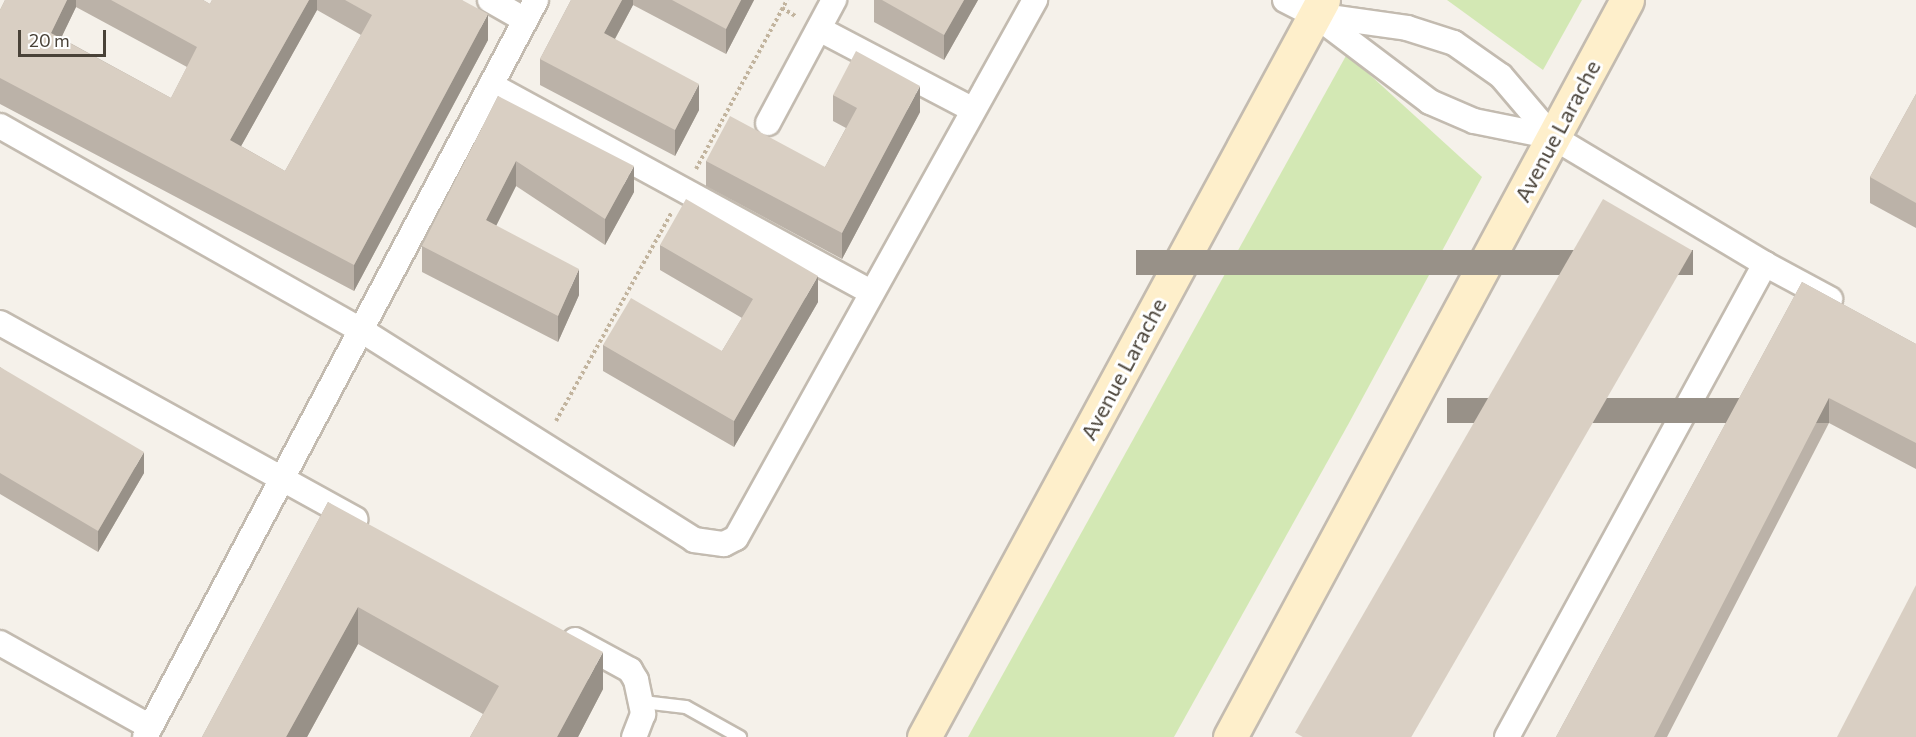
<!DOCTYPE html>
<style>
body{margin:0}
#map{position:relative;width:1916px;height:737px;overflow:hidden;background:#f5f1ea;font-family:Commissioner,sans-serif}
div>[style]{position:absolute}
.green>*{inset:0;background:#d3e8b4}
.path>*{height:4px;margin-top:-2px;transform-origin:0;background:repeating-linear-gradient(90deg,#c2b49e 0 3px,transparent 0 6px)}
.roads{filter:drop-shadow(2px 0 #c3bbb0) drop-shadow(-2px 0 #c3bbb0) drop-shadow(0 2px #c3bbb0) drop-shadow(0 -2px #c3bbb0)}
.lane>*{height:12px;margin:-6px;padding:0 6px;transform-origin:6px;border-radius:6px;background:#fff}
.street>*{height:24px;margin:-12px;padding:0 12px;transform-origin:12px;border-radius:12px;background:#fff}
.secondary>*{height:33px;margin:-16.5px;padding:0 16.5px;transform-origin:16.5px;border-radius:16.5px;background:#feefcb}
.wall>*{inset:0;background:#bbb2a8}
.shaded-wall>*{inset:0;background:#989188;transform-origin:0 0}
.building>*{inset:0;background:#d9cfc3;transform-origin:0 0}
span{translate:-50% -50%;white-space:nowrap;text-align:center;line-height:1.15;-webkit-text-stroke:6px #fff;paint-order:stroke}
.street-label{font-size:22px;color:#494238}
.scale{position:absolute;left:18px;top:30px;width:88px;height:27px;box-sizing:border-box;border:3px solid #494238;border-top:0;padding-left:8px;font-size:18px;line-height:21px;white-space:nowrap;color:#494238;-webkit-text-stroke:4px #fff;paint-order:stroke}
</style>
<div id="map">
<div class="green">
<div style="clip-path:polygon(1447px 0,1582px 0,1543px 70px)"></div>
<div style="clip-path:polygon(1347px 54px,1482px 177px,1349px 423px,1174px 737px,968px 737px)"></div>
</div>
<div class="path">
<div style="left:782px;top:8px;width:17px;rotate:31deg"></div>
<div style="left:696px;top:169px;width:192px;rotate:-61.7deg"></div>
<div style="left:556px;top:421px;width:239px;rotate:-61deg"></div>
</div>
<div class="roads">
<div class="lane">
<div style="left:643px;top:702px;width:43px;rotate:6.6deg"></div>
<div style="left:686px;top:707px;width:62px;rotate:29.1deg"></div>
</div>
<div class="street">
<div style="left:490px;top:0;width:40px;rotate:29.7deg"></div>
<div style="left:1285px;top:0;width:34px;rotate:27deg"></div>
<div style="left:1315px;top:15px;width:144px;rotate:37.1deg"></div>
<div style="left:1430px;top:102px;width:48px;rotate:23.4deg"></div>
<div style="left:1474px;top:121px;width:81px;rotate:11.4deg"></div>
<div style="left:1315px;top:15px;width:93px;rotate:8deg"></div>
<div style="left:1407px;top:28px;width:49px;rotate:17.7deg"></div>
<div style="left:1454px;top:43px;width:57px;rotate:35.1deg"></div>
<div style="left:1501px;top:76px;width:80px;rotate:49.6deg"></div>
<div style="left:1553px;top:137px;width:247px;rotate:30.9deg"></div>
<div style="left:1765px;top:264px;width:74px;rotate:28.3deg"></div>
<div style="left:819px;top:29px;width:174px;rotate:27.7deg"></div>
<div style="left:491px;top:85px;width:432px;rotate:28.6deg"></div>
<div style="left:768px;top:123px;width:140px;rotate:-61.8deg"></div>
<div style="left:0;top:126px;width:415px;rotate:29.5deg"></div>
<div style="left:361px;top:330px;width:394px;rotate:32.2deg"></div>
<div style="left:694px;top:540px;width:30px;rotate:8deg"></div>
<div style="left:724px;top:544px;width:13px;rotate:-27deg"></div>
<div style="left:736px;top:538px;width:616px;rotate:-60.94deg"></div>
<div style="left:0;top:323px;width:406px;rotate:28.9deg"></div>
<div style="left:575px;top:640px;width:63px;rotate:28.6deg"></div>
<div style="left:630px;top:670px;width:12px;rotate:59deg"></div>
<div style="left:636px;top:680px;width:35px;rotate:78deg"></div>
<div style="left:643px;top:714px;width:25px;rotate:111deg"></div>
<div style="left:0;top:643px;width:172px;rotate:29.2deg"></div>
<div style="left:145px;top:737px;width:834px;rotate:-62.05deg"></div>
<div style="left:1507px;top:737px;width:539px;rotate:-61.39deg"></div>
</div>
<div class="secondary">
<div style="left:924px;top:737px;width:838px;rotate:-61.57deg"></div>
<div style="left:1230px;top:737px;width:837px;rotate:-61.69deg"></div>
</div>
</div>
<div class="wall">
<div style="clip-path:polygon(evenodd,5px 0,203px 0,210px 4px,212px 0,462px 0,488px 40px,354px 291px,0 104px,0 10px,5px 0,76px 7px,187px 67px,171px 98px,61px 38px,76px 7px,5px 0,317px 10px,361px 35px,285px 171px,241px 146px,317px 10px)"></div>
<div style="clip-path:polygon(571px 0,754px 0,726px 54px,633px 5px,615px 39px,699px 110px,675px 156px,540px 85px,540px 59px)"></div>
<div style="clip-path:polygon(874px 0,978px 0,944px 60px,874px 22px)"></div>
<div style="clip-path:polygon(1916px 94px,1916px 228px,1870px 203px,1870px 177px)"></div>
<div style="clip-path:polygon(833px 95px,920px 112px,842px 259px,706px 186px,706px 161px,825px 167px,846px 128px,833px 121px)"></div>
<div style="clip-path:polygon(498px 96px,634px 192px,605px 245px,516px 186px,496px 226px,579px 295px,558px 342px,422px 272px,422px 246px)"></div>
<div style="clip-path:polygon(660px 245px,818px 302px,734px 447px,603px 371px,603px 345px,722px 351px,742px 318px,660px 270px)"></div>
<div style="clip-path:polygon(1802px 282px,1916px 344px,1916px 469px,1829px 423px,1667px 737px,1556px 737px)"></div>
<div style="clip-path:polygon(0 367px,144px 473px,98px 552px,0 494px)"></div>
<div style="clip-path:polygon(328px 502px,603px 689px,578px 737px,470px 737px,483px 714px,358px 644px,307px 737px,202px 737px)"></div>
</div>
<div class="shaded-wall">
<div style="clip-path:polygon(67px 0,76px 0,76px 7px,51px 59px,51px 33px)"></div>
<div style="clip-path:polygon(309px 0,317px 0,317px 10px,230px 166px,230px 140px)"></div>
<div style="clip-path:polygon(622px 0,633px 0,633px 5px,604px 59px,604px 33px)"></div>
<div style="clip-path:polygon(741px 0,754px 0,726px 54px,726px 29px)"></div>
<div style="clip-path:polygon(964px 0,978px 0,944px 60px,944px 35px)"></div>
<div style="clip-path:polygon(488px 14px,488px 40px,354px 291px,354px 265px)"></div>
<div style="clip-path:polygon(699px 84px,699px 110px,675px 156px,675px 130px)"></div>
<div style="clip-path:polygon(920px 86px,920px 112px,842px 259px,842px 233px)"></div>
<div style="clip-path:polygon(516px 161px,516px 186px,486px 246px,486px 220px)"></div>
<div style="clip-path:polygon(634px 166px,634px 192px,605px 245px,605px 219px)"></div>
<div style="left:1693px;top:250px;width:25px;height:557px;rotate:90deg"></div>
<div style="clip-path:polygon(579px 269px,579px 295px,558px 342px,558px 316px)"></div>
<div style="clip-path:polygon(818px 276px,818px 302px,734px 447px,734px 421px)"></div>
<div style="left:1829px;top:398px;width:25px;height:382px;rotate:90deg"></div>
<div style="clip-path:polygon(144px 452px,144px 473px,98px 552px,98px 531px)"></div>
<div style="clip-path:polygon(358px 607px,358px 644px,307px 737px,286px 737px)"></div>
<div style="clip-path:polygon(603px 652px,603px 689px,578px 737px,557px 737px)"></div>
</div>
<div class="building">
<div style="clip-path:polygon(5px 0,67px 0,51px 33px,171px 98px,197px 47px,111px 0,203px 0,210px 4px,212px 0,309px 0,230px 140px,285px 171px,372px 15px,345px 0,462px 0,488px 14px,354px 265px,0 78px,0 10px)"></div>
<div style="clip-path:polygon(571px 0,622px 0,604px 33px,699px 84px,675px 130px,540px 59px)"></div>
<div style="clip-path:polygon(672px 0,741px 0,726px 29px)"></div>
<div style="clip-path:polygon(882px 0,964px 0,944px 35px)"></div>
<div style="clip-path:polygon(856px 51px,920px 86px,842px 233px,706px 161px,730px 116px,825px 167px,857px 108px,833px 95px)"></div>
<div style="clip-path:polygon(1916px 94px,1916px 203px,1870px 177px)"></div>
<div style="clip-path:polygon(498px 96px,634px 166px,605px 219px,516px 161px,486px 220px,579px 269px,558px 316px,422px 246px)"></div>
<div style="clip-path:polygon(686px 199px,818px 276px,734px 421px,603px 345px,631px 298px,722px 351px,753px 299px,660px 245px)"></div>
<div style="left:1603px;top:199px;width:103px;height:616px;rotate:30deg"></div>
<div style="clip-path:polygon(1802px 282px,1916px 344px,1916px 443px,1829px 398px,1654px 737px,1556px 737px)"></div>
<div style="clip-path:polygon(0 367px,144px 452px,98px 531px,0 473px)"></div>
<div style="clip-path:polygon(328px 502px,603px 652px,557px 737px,470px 737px,499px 686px,358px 607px,286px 737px,202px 737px)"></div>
<div style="clip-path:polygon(1916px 585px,1916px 737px,1837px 737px)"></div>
</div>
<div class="street-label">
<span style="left:1557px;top:131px;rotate:-62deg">Avenue Larache</span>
<span style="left:1123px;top:369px;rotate:-62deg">Avenue Larache</span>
</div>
<div class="scale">20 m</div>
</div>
